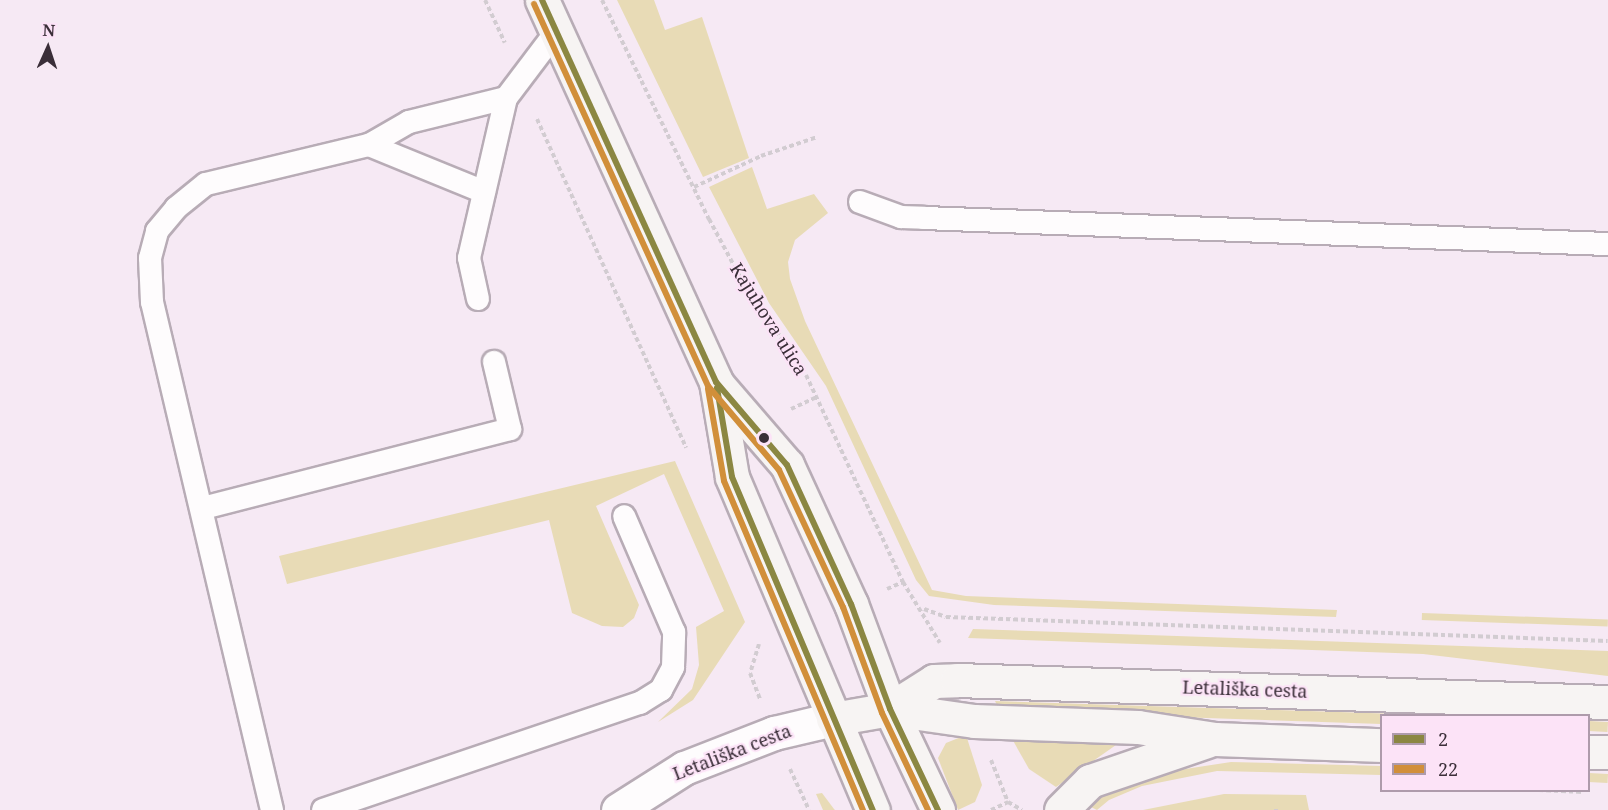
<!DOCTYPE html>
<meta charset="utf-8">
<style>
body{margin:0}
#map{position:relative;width:1608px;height:810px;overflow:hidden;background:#f6e9f4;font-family:"Noto Serif",serif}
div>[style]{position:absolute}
.green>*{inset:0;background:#e8dbb6;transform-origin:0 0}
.path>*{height:4px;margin-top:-2px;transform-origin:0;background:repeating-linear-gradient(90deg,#d2ccd1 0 4.5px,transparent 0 7.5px)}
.roads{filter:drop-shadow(2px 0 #b8acb6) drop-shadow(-2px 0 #b8acb6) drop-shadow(0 2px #b8acb6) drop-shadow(0 -2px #b8acb6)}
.service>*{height:22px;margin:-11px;padding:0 11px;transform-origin:11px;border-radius:11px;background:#fefcfd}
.minor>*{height:33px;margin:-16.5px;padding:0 16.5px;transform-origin:16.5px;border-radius:16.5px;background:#fefcfd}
.secondary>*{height:33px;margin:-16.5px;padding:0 16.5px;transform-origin:16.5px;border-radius:16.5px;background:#f7f4f3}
.bus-1>*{height:6px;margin:-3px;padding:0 3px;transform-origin:3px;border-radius:3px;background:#8b8742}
.bus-2>*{height:6px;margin:-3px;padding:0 3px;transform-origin:3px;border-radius:3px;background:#d18f3a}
.dots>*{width:16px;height:16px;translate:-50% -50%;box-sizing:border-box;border:3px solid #fce3f7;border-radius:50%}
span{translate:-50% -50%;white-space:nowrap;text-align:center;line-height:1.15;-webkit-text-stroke:4.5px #fce3f7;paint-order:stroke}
.street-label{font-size:18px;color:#3a2e38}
.legend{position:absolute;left:1380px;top:714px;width:210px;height:78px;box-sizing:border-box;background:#fce3f7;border:2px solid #ae9bab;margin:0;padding:8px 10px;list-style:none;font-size:18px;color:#3a2e38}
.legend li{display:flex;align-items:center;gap:12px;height:30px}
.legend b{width:30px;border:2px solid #ae9bab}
.north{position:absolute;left:18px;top:18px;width:60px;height:60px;-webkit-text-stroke:4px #fce3f7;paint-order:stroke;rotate:3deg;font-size:16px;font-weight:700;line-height:24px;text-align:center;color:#3a2e38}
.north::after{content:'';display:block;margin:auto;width:21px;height:27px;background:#3a2e38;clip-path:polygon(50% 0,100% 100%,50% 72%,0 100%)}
</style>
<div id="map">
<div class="green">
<div style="clip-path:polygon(617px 0,654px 0,665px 30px,702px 17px,749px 158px,703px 177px)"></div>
<div style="clip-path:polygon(752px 167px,767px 209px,814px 194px,828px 213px,795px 240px,788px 262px,790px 279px,805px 321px,932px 590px,966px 596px,1337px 610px,1336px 617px,994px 605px,929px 596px,916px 580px,826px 386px,769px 303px,709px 187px)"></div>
<div style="clip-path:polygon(675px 461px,745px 622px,693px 700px,658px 722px,692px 689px,699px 665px,696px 627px,724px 611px,664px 474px,596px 506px,639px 605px,634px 618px,623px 627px,602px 626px,572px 613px,549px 520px,287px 584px,279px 556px)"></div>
<div style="left:1422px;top:613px;width:186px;height:7px;rotate:2deg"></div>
<div style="clip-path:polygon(973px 629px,1608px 651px,1608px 676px,1423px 654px,968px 638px)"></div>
<div style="clip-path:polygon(995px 701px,1430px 715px,1382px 716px,1381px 724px,1000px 711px)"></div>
<div style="left:1589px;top:721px;width:19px;height:10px;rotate:3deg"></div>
<div style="clip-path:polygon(966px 735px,982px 785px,975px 802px,958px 810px,938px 758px,946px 743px)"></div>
<div style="clip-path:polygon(1011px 737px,1116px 742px,1116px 745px,1056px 787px,1029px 769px)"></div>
<div style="clip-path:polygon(1231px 762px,1381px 766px,1381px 775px,1217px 771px,1142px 786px,1109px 800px,1097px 810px,1089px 806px,1110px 791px,1159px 773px)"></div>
<div style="left:1589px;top:773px;width:19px;height:9px;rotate:3deg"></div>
<div style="clip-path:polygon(822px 793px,834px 809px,835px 810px,823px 810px,816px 794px)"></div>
<div style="clip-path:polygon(1224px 794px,1306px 795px,1309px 810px,1143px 810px)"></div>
</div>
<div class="path">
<div style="left:485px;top:0;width:47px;rotate:65.1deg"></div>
<div style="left:602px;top:0;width:244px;rotate:64deg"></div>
<div style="left:709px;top:219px;width:64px;rotate:61.8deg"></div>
<div style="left:739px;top:275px;width:120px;rotate:56.2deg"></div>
<div style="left:806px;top:375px;width:229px;rotate:64.9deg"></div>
<div style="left:903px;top:582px;width:71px;rotate:58.8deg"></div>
<div style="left:537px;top:119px;width:361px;rotate:65.6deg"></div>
<div style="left:694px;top:187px;width:74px;rotate:-24.8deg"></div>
<div style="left:761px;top:156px;width:59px;rotate:-18.7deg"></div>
<div style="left:791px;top:409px;width:29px;rotate:-25deg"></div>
<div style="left:887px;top:589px;width:17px;rotate:-24deg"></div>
<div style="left:924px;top:609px;width:23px;rotate:20deg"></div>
<div style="left:946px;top:617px;width:662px;rotate:2.08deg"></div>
<div style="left:759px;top:644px;width:30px;rotate:107deg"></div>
<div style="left:750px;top:673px;width:28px;rotate:69deg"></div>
<div style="left:991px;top:760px;width:45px;rotate:68deg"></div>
<div style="left:1008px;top:802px;width:16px;rotate:30deg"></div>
<div style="left:790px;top:769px;width:45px;rotate:65.1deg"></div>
<div style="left:1539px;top:790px;width:44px;rotate:2.6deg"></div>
<div style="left:1276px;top:809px;width:1px;rotate:90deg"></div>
<div style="left:991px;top:810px;width:19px;rotate:-25deg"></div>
</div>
<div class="roads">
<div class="service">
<div style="left:369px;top:145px;width:124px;rotate:22.2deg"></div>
<div style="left:860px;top:202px;width:44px;rotate:20.1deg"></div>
<div style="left:901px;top:217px;width:23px;rotate:2deg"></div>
<div style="left:924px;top:218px;width:684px;rotate:2.18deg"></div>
<div style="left:478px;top:299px;width:42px;rotate:-102.4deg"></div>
<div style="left:469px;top:258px;width:164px;rotate:-77deg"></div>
<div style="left:506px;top:98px;width:83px;rotate:-52.9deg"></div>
<div style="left:203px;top:508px;width:317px;rotate:-14.4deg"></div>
<div style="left:510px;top:429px;width:69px;rotate:-103.4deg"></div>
<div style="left:272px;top:810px;width:522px;rotate:-103.29deg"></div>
<div style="left:152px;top:302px;width:44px;rotate:-92.6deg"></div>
<div style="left:150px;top:258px;width:28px;rotate:-75deg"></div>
<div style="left:157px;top:231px;width:30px;rotate:-50deg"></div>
<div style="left:176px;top:208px;width:38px;rotate:-39deg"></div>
<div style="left:206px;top:184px;width:168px;rotate:-13.5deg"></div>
<div style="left:369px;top:145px;width:46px;rotate:-29.9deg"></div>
<div style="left:409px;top:122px;width:100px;rotate:-13.9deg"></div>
<div style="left:323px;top:810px;width:335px;rotate:-18.7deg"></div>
<div style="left:640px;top:703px;width:25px;rotate:-32deg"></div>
<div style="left:661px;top:690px;width:26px;rotate:-62deg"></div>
<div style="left:673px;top:667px;width:35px;rotate:-88deg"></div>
<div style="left:674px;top:632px;width:126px;rotate:-113.3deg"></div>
</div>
<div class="minor">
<div style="left:618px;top:810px;width:78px;rotate:-32.5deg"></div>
<div style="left:684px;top:768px;width:97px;rotate:-21.3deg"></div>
<div style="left:774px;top:733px;width:61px;rotate:-13.3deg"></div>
</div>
<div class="secondary">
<div style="left:542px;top:0;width:420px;rotate:65.5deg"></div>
<div style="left:716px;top:382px;width:96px;rotate:80.4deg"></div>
<div style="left:732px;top:477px;width:362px;rotate:67.1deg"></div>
<div style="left:717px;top:384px;width:107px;rotate:49.2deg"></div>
<div style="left:787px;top:465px;width:153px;rotate:65.3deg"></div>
<div style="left:851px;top:604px;width:112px;rotate:69.6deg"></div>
<div style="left:890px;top:709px;width:112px;rotate:64.6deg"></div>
<div style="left:890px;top:709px;width:52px;rotate:-32.5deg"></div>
<div style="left:934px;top:681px;width:23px;rotate:-2deg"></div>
<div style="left:957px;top:680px;width:651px;rotate:1.94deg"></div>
<div style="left:833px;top:719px;width:58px;rotate:-10deg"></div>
<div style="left:890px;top:709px;width:85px;rotate:8.1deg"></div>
<div style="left:974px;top:721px;width:164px;rotate:2.1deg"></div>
<div style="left:1138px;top:727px;width:78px;rotate:8.9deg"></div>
<div style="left:1215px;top:739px;width:167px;rotate:2.1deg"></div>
<div style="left:1588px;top:752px;width:20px"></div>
<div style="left:1061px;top:810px;width:41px;rotate:-45deg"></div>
<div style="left:1090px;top:781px;width:124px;rotate:-18.9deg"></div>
</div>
</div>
<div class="bus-1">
<div style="left:542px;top:0;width:420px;rotate:65.5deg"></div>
<div style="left:716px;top:382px;width:109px;rotate:49.5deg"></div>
<div style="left:787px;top:465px;width:153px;rotate:65.3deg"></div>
<div style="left:851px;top:604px;width:112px;rotate:69.6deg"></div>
<div style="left:890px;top:709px;width:112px;rotate:64.6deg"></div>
<div style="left:717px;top:388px;width:90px;rotate:80.4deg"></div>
<div style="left:732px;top:477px;width:362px;rotate:67.1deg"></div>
</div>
<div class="bus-2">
<div style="left:534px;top:4px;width:420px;rotate:65.5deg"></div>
<div style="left:708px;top:386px;width:110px;rotate:49.8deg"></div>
<div style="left:779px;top:470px;width:151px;rotate:65deg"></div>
<div style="left:843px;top:607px;width:113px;rotate:69.8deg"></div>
<div style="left:882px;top:713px;width:107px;rotate:64.6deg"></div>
<div style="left:708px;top:389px;width:93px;rotate:80.1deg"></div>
<div style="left:724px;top:481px;width:357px;rotate:67.1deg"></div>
</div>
<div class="dots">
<div style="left:764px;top:438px;background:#3a2e38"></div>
</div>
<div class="street-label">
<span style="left:769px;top:319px;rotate:58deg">Kajuhova ulica</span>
<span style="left:1245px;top:689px;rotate:2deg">Letališka cesta</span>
<span style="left:732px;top:752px;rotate:-21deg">Letališka cesta</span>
</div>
<ul class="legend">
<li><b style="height:8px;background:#8b8742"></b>2</li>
<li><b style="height:8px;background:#d18f3a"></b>22</li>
</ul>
<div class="north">N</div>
</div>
